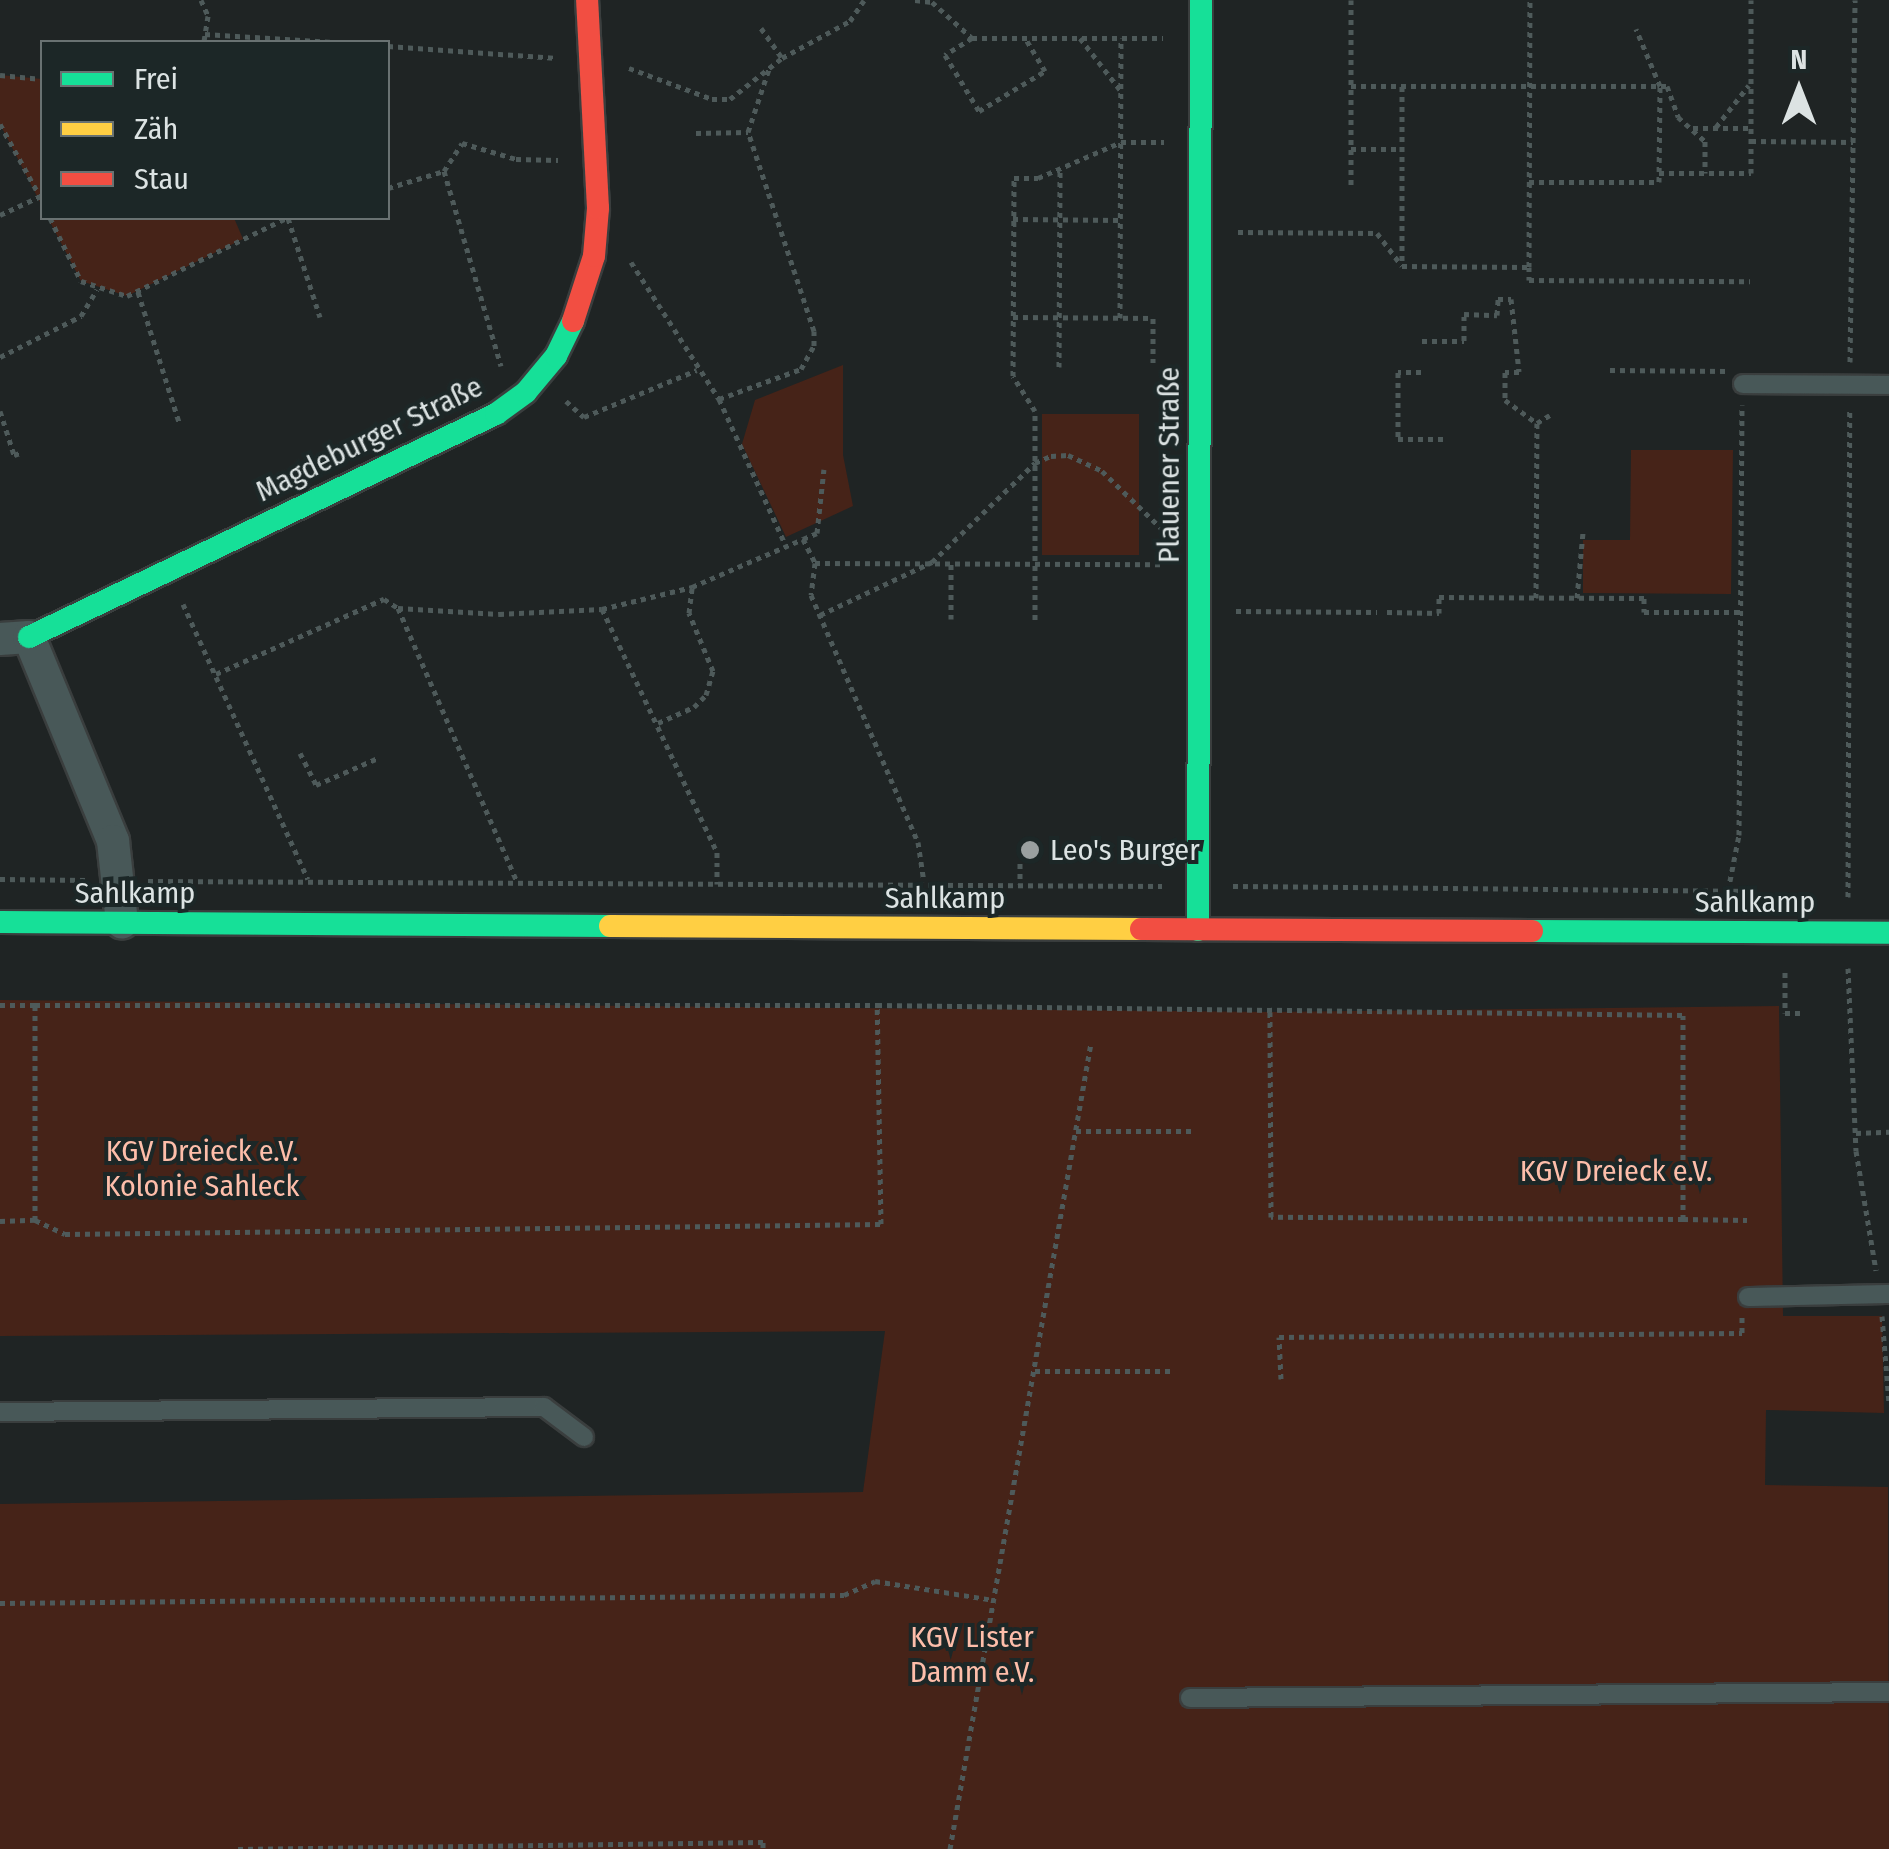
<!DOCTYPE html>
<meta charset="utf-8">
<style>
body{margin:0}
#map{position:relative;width:1889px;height:1849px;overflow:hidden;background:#1f2424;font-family:"Fira Sans Condensed",sans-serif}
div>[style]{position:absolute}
.green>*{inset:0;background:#462318;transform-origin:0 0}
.path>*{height:5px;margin-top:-2.5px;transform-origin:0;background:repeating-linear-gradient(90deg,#4e5a5a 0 5px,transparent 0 10px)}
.roads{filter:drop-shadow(2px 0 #3a3e3e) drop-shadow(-2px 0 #3a3e3e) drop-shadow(0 2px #3a3e3e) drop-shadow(0 -2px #3a3e3e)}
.lane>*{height:18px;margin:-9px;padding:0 9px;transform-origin:9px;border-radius:9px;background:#485858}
.street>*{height:32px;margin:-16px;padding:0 16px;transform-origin:16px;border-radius:16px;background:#485858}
.fast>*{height:22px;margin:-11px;padding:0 11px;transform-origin:11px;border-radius:11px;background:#16e098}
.slow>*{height:22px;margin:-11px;padding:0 11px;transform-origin:11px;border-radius:11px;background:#ffcf43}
.jam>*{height:22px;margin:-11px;padding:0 11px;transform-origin:11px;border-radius:11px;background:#f24e42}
.dots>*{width:28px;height:28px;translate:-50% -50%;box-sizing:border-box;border:5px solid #1c2727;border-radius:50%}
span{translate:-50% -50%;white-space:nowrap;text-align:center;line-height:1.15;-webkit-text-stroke:8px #1c2727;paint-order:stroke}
.street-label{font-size:30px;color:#dce3e3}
.poi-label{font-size:30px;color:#dce3e3}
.left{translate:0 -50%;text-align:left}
.park-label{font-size:30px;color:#febeaa}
.legend{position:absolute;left:40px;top:40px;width:350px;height:180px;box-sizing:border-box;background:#1c2727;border:2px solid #697272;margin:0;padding:12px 18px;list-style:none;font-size:30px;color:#dce3e3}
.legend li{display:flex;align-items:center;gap:20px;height:50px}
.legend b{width:50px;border:2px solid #697272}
.north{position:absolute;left:1749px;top:40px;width:100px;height:100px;-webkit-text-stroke:8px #1c2727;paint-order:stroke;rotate:0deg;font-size:28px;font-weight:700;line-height:40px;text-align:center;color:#dce3e3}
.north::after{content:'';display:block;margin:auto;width:35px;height:45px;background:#dce3e3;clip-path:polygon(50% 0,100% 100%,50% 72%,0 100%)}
</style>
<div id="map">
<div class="green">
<div style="clip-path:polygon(0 75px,42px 79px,42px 206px,0 124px)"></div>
<div style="clip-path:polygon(48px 218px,234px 218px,243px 239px,127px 296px,81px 281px)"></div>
<div style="clip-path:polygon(843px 365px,843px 455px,853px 506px,786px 537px,742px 444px,755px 400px)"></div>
<div style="left:1042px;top:414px;width:97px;height:141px"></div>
<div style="clip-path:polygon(1631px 450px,1733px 450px,1731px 594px,1583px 593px,1583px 540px,1630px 540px)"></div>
<div style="clip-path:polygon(0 1000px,1270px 1012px,1779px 1006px,1783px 1316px,1882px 1316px,1884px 1413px,1766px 1410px,1765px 1485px,1888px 1487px,1889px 1849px,0 1849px,0 1504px,863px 1492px,885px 1331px,0 1336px)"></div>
</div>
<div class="path">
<div style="left:201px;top:0;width:17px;rotate:66deg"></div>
<div style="left:208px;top:16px;width:26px;rotate:99deg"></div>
<div style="left:915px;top:0;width:17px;rotate:7deg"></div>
<div style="left:932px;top:2px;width:54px;rotate:42deg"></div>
<div style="left:972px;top:38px;width:191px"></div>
<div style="left:1351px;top:0;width:186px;rotate:90deg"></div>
<div style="left:761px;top:28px;width:37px;rotate:55deg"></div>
<div style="left:782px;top:58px;width:77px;rotate:-28.6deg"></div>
<div style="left:850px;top:21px;width:25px;rotate:-56deg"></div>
<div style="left:205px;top:34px;width:128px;rotate:3.6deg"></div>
<div style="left:972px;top:38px;width:32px;rotate:148deg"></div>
<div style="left:945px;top:55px;width:66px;rotate:58.7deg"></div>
<div style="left:979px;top:111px;width:77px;rotate:-31.2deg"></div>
<div style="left:1045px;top:71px;width:39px;rotate:-121deg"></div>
<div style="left:1080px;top:38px;width:67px;rotate:52.3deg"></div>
<div style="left:388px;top:46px;width:166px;rotate:4.1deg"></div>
<div style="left:629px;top:68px;width:89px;rotate:20.5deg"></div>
<div style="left:712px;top:99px;width:18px"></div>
<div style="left:730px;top:99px;width:66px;rotate:-38.3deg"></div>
<div style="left:0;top:75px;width:42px;rotate:5.4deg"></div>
<div style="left:1351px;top:86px;width:316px"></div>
<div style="left:1667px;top:86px;width:33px;rotate:70deg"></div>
<div style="left:1678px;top:117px;width:36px;rotate:42deg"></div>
<div style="left:1705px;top:141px;width:32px;rotate:90deg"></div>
<div style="left:1402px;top:86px;width:177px;rotate:90deg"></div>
<div style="left:0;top:124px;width:87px;rotate:61.1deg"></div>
<div style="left:1716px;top:127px;width:53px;rotate:-51.8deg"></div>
<div style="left:1693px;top:128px;width:58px"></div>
<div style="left:696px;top:133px;width:52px;rotate:-1.1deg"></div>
<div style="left:1751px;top:141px;width:102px;rotate:0.6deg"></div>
<div style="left:1351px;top:149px;width:51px"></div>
<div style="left:444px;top:171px;width:33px;rotate:-57deg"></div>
<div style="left:462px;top:143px;width:56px;rotate:16.5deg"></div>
<div style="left:516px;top:159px;width:42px;rotate:1.4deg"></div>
<div style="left:1659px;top:173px;width:92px"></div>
<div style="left:1751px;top:173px;width:173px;rotate:-90deg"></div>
<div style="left:1529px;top:182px;width:130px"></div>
<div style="left:1659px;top:182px;width:96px;rotate:-89.4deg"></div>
<div style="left:1660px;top:86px;width:62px;rotate:-112.8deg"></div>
<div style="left:388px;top:188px;width:59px;rotate:-16.9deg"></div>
<div style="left:444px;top:171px;width:203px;rotate:73.7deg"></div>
<div style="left:0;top:215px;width:45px;rotate:-24.9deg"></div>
<div style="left:50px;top:218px;width:70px;rotate:63.8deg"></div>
<div style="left:81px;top:281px;width:48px;rotate:18.1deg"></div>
<div style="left:127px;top:296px;width:177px;rotate:-26.1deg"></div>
<div style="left:288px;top:218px;width:104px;rotate:72.1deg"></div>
<div style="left:1013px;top:219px;width:107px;rotate:0.5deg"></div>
<div style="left:1238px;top:232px;width:139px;rotate:0.4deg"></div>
<div style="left:1377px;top:233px;width:41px;rotate:52.9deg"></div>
<div style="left:631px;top:262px;width:163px;rotate:57.3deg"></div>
<div style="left:719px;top:399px;width:87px;rotate:-20.1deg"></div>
<div style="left:801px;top:369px;width:26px;rotate:-61deg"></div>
<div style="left:814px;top:346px;width:15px;rotate:-90deg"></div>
<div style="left:814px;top:331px;width:210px;rotate:-108.3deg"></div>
<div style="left:748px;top:132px;width:66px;rotate:-71.6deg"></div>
<div style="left:1402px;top:266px;width:127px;rotate:0.5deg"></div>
<div style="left:1529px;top:267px;width:13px;rotate:90deg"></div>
<div style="left:1529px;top:280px;width:221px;rotate:0.3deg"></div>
<div style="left:1529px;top:267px;width:267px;rotate:-89.8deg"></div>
<div style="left:138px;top:292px;width:139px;rotate:72.5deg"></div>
<div style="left:1013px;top:317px;width:140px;rotate:0.4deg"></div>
<div style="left:1153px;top:318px;width:49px;rotate:90deg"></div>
<div style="left:1120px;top:318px;width:280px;rotate:-89.8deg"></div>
<div style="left:1422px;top:341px;width:42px"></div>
<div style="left:1464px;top:341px;width:27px;rotate:-90deg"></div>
<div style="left:1464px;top:314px;width:33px;rotate:2deg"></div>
<div style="left:1497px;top:315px;width:16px;rotate:-86deg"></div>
<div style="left:1498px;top:299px;width:13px"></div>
<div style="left:1511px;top:299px;width:73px;rotate:83.7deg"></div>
<div style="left:1519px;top:372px;width:14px;rotate:180deg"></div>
<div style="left:1505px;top:372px;width:28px;rotate:90deg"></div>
<div style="left:1505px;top:400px;width:39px;rotate:36deg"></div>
<div style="left:0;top:357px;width:91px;rotate:-26.8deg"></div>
<div style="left:81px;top:316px;width:31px;rotate:-59deg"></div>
<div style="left:1850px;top:362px;width:362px;rotate:-89.2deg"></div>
<div style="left:1059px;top:367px;width:198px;rotate:-89.7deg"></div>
<div style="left:1610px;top:370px;width:117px;rotate:0.5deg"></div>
<div style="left:1421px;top:372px;width:23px;rotate:180deg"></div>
<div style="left:1398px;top:372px;width:67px;rotate:90deg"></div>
<div style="left:1398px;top:439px;width:45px"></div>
<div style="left:719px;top:399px;width:162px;rotate:65.5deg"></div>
<div style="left:566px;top:401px;width:24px;rotate:42deg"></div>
<div style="left:584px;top:417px;width:122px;rotate:-22.6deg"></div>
<div style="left:0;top:411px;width:46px;rotate:72.3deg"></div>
<div style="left:14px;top:455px;width:6px;rotate:-18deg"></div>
<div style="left:1537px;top:423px;width:15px;rotate:-32deg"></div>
<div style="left:803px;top:539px;width:15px;rotate:-23deg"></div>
<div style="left:817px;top:533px;width:64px;rotate:-83.8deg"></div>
<div style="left:815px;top:563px;width:347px;rotate:0.2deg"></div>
<div style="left:1536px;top:598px;width:175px;rotate:-89.7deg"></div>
<div style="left:1577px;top:598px;width:66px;rotate:-84.8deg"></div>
<div style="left:183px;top:604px;width:302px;rotate:65.6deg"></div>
<div style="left:398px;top:608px;width:299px;rotate:66.5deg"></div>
<div style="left:602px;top:609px;width:269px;rotate:64.7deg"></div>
<div style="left:717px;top:852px;width:32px;rotate:90deg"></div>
<div style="left:1236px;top:611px;width:141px;rotate:0.4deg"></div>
<div style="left:1387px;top:612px;width:52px;rotate:1.1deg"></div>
<div style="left:1439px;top:613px;width:16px;rotate:-90deg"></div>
<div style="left:1439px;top:597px;width:205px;rotate:0.3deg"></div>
<div style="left:1644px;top:598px;width:14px;rotate:90deg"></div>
<div style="left:1644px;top:612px;width:96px"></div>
<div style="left:820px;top:615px;width:124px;rotate:-25.3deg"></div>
<div style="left:932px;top:562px;width:143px;rotate:-43.9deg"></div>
<div style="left:1035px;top:463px;width:17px;rotate:-24deg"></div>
<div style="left:1051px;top:456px;width:17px;rotate:-3deg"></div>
<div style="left:1068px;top:455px;width:38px;rotate:25deg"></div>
<div style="left:1102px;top:471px;width:82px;rotate:44deg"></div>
<div style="left:951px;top:619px;width:57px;rotate:-90deg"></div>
<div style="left:1035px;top:620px;width:209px;rotate:-90deg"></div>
<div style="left:1035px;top:411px;width:41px;rotate:-122.2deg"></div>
<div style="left:1013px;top:376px;width:198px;rotate:-89.7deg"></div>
<div style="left:1014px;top:178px;width:24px"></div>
<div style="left:1038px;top:178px;width:90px;rotate:-23.4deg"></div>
<div style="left:1121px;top:142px;width:43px"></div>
<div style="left:216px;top:674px;width:184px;rotate:-24.1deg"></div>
<div style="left:384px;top:599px;width:17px;rotate:33deg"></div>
<div style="left:398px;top:608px;width:101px;rotate:3.4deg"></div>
<div style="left:499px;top:614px;width:103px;rotate:-2.8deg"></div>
<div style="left:602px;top:609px;width:93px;rotate:-13.7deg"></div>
<div style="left:692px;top:587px;width:121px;rotate:-23.4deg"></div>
<div style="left:803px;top:539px;width:27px;rotate:63deg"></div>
<div style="left:815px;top:563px;width:32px;rotate:97deg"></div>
<div style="left:811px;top:595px;width:269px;rotate:66.6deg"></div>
<div style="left:918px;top:842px;width:40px;rotate:81.5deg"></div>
<div style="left:658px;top:723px;width:39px;rotate:-24deg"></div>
<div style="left:694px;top:707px;width:17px;rotate:-45deg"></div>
<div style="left:706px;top:695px;width:25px;rotate:-74deg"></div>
<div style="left:713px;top:671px;width:63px;rotate:-112.5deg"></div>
<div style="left:689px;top:613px;width:26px;rotate:-83deg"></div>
<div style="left:300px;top:753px;width:36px;rotate:63deg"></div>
<div style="left:316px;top:785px;width:68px;rotate:-23.5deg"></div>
<div style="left:1020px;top:863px;width:21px;rotate:90deg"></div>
<div style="left:0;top:879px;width:87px;rotate:0.7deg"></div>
<div style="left:148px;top:881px;width:1014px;rotate:0.28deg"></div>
<div style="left:1233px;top:886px;width:524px;rotate:0.55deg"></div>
<div style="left:1728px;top:891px;width:57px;rotate:-78.9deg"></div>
<div style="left:1739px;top:835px;width:430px;rotate:-89.6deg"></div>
<div style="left:1848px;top:897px;width:489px;rotate:-89.8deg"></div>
<div style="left:1848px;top:968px;width:183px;rotate:87.5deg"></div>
<div style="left:1856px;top:1151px;width:121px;rotate:80.5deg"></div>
<div style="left:1785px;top:972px;width:41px;rotate:90deg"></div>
<div style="left:1785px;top:1013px;width:17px"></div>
<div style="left:0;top:1005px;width:35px"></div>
<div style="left:1076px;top:1131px;width:117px"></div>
<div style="left:1856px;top:1133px;width:33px;rotate:-2deg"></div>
<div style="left:1683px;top:1219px;width:64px;rotate:0.9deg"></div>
<div style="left:35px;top:1220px;width:215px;rotate:-90deg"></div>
<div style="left:35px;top:1005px;width:842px"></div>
<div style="left:0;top:1221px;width:35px;rotate:-2deg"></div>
<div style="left:35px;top:1220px;width:33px;rotate:25deg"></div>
<div style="left:65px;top:1234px;width:816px;rotate:-0.7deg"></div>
<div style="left:881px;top:1224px;width:219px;rotate:-91deg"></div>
<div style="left:877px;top:1005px;width:806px;rotate:0.71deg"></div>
<div style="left:1683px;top:1015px;width:204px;rotate:90deg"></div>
<div style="left:1683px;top:1219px;width:412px;rotate:-179.7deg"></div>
<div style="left:1271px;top:1217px;width:205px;rotate:-90.3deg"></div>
<div style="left:1882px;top:1316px;width:87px;rotate:85.4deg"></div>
<div style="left:1035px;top:1371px;width:139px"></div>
<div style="left:1281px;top:1379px;width:42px;rotate:-92.7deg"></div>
<div style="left:1279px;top:1337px;width:463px;rotate:-0.5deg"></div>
<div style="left:1742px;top:1333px;width:16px;rotate:-90deg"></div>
<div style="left:0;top:1603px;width:844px;rotate:-0.54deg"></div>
<div style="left:844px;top:1595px;width:34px;rotate:-24deg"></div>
<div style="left:875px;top:1581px;width:121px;rotate:9.1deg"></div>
<div style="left:238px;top:1849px;width:525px;rotate:-0.76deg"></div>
<div style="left:763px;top:1842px;width:7px;rotate:90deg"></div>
<div style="left:950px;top:1849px;width:818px;rotate:-80.08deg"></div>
</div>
<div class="roads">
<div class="lane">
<div style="left:1743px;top:384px;width:146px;rotate:0.4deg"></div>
<div style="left:1748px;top:1297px;width:141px;rotate:-1.2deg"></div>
<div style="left:0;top:1412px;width:544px;rotate:-0.53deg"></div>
<div style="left:544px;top:1407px;width:50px;rotate:36.9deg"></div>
<div style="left:1190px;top:1698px;width:699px;rotate:-0.49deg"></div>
</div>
<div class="street">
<div style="left:0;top:639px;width:29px;rotate:-4deg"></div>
<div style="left:29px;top:637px;width:221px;rotate:67.6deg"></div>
<div style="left:113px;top:841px;width:82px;rotate:83.7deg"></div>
</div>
<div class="fast">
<div style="left:29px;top:637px;width:518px;rotate:-25.53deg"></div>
<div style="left:496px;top:414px;width:37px;rotate:-36deg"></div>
<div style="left:526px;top:392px;width:47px;rotate:-50.2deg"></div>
<div style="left:556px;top:356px;width:39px;rotate:-64deg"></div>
<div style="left:0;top:922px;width:610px;rotate:0.38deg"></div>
<div style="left:1198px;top:930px;width:930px;rotate:-89.82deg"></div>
<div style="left:1532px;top:931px;width:357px;rotate:0.3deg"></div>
</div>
<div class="slow">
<div style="left:610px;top:926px;width:531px;rotate:0.32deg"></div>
</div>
<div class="jam">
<div style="left:573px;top:321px;width:68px;rotate:-72.1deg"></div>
<div style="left:594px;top:256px;width:48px;rotate:-85.2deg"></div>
<div style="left:598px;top:208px;width:208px;rotate:-93deg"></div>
<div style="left:1141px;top:929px;width:391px;rotate:0.3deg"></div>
</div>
</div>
<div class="dots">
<div style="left:1030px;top:850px;background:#9aa0a0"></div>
</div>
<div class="street-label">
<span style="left:369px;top:439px;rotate:-26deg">Magdeburger Straße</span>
<span style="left:1169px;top:465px;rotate:-90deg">Plauener Straße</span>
<span style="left:135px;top:893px">Sahlkamp</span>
<span style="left:945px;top:898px">Sahlkamp</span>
<span style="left:1755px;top:902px">Sahlkamp</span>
</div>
<div class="poi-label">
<span class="left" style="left:1050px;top:850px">Leo's Burger</span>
</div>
<div class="park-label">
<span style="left:202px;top:1168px">KGV Dreieck e.V.<br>Kolonie Sahleck</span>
<span style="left:1616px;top:1171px">KGV Dreieck e.V.</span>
<span style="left:972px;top:1654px">KGV Lister<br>Damm e.V.</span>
</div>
<ul class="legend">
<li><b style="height:12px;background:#16e098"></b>Frei</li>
<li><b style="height:12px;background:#ffcf43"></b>Zäh</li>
<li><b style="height:12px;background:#f24e42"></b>Stau</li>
</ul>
<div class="north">N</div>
</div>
